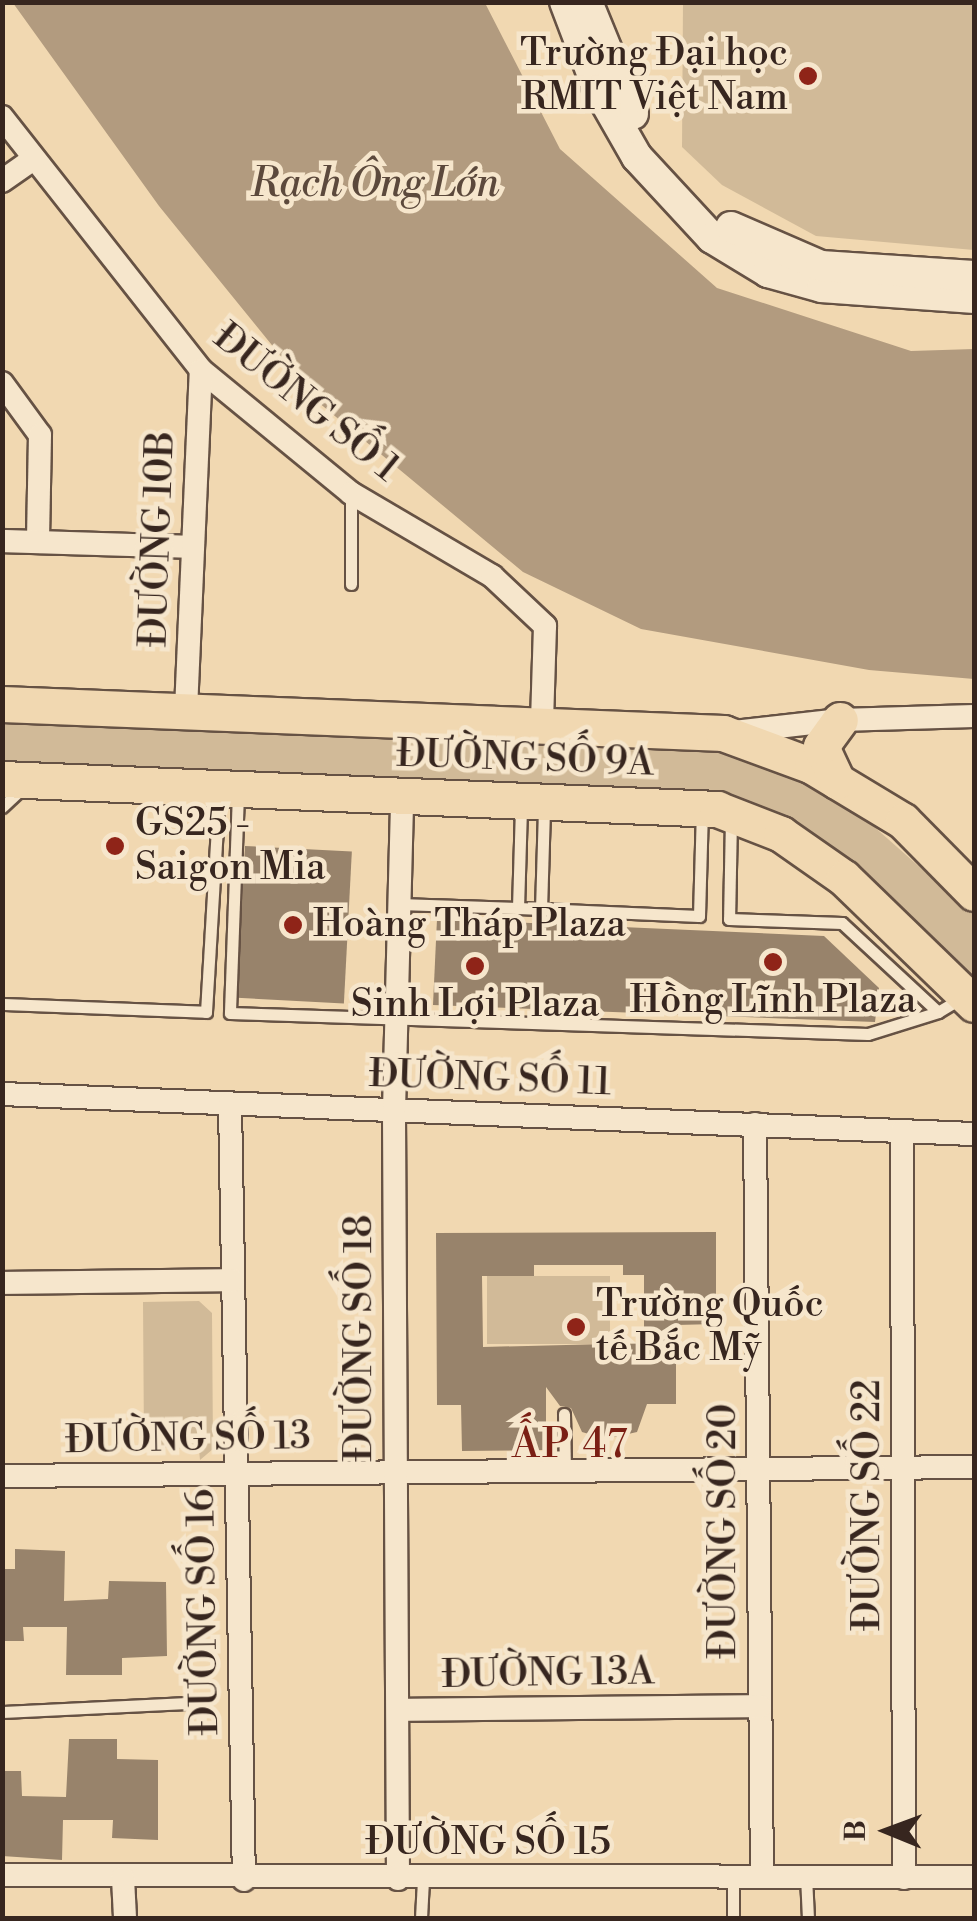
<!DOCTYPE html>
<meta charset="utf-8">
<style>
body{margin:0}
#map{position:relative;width:977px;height:1921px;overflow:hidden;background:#f1d8b1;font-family:"Libre Bodoni",serif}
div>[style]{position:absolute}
.green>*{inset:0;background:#d1ba98;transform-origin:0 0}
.water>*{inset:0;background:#b29b7f}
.building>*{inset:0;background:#98836b;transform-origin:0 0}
.roads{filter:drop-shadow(2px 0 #665244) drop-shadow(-2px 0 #665244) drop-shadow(0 2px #665244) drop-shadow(0 -2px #665244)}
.lane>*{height:11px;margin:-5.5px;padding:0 5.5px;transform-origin:5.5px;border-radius:5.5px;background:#f6e6cc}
.street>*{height:22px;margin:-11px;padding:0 11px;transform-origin:11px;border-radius:11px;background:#f6e6cc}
.secondary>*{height:30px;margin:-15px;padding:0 15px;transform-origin:15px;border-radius:15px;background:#f6e6cc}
.primary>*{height:35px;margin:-17.5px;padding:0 17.5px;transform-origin:17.5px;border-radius:17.5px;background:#f1d8b1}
.dots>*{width:28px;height:28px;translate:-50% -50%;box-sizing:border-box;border:5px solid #f6e6cc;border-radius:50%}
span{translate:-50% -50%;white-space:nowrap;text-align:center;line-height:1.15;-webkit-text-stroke:9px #f6e6cc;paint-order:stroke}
.poi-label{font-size:38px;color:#37261f}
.right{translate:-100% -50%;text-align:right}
.left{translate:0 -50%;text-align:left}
.street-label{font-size:38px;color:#37261f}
.water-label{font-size:40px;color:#5c493c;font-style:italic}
.neighbourhood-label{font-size:40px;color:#7a1f14;letter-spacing:2.5px}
.frame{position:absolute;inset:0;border:5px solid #37261f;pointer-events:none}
.north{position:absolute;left:837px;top:1781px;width:100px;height:100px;-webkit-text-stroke:8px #f6e6cc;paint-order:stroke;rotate:271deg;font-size:28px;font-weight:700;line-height:40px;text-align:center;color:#37261f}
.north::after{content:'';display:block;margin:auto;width:35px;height:45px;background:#37261f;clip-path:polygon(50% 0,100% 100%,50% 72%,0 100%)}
</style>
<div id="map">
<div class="green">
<div style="clip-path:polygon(683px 3px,974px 3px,974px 250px,816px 236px,722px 185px,682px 147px)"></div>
<div style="clip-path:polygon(3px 710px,720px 746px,767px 761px,854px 809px,974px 915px,974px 990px,777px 821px,3px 769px)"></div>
<div style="left:487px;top:1276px;width:123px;height:68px"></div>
<div style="clip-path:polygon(199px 1301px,212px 1313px,213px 1449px,200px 1460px,199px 1450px,144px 1446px,143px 1302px)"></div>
</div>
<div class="water">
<div style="clip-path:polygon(13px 3px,485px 3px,560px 149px,717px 288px,911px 351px,974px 349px,974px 679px,869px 670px,641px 629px,523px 572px,318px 402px,159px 206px)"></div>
</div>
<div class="building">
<div style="left:245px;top:846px;width:107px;height:152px;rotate:3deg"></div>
<div style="clip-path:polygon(437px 919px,824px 936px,879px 988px,875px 1022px,433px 1005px)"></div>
<div style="clip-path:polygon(evenodd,716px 1232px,716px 1324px,676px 1325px,676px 1404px,647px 1404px,637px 1432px,606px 1439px,582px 1432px,571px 1408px,560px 1406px,546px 1387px,546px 1450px,462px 1451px,461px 1405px,437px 1405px,436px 1233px,716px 1232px,534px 1265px,623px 1265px,623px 1275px,644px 1275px,644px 1343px,483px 1347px,482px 1276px,534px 1276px,534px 1265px)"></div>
<div style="clip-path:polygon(15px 1549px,65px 1551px,64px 1601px,108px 1599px,109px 1581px,166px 1582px,167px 1656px,122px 1658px,122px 1675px,66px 1675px,67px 1627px,23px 1627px,24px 1641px,2px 1641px,2px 1569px,15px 1569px)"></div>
<div style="clip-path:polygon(69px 1739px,117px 1739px,117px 1759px,158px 1760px,158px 1840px,112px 1838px,113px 1820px,63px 1820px,62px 1860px,2px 1856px,2px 1771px,21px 1771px,22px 1796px,66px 1797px)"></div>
</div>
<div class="roads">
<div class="lane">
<div style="left:351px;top:493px;width:91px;rotate:90deg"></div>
<div style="left:238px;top:793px;width:220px;rotate:92.1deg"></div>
<div style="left:230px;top:1013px;width:638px;rotate:1.89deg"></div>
<div style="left:868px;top:1034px;width:73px;rotate:-17.4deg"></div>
<div style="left:2px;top:807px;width:26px;rotate:-43deg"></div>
<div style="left:731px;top:818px;width:101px;rotate:91.1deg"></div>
<div style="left:729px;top:919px;width:113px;rotate:2deg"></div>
<div style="left:842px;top:923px;width:131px;rotate:42.8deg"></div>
<div style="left:938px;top:1012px;width:27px;rotate:-31deg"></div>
<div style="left:399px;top:904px;width:119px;rotate:1.9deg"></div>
<div style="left:518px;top:908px;width:101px;rotate:-88.3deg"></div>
<div style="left:518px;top:908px;width:181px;rotate:2.5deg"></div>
<div style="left:699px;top:916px;width:105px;rotate:-88.4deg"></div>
<div style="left:541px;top:910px;width:104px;rotate:-88.3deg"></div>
<div style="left:2px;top:1004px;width:204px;rotate:2.2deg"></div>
<div style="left:206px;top:1012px;width:222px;rotate:-86.6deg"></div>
<div style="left:564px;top:1414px;width:56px;rotate:89deg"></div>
<div style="left:2px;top:1712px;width:185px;rotate:-2.8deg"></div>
<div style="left:806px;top:1876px;width:42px;rotate:87.3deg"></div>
<div style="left:421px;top:1918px;width:39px;rotate:-87deg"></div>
<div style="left:733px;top:1918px;width:41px;rotate:-90deg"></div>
</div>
<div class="street">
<div style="left:2px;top:117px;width:322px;rotate:51.8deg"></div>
<div style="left:201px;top:370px;width:194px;rotate:39.4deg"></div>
<div style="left:351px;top:493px;width:164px;rotate:30.5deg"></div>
<div style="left:492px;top:576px;width:73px;rotate:43.3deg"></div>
<div style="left:545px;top:626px;width:96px;rotate:91.8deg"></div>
<div style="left:2px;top:181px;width:39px;rotate:-35deg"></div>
<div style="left:2px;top:383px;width:64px;rotate:53.8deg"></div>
<div style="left:40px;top:435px;width:107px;rotate:91.1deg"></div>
<div style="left:2px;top:541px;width:191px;rotate:1.8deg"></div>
<div style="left:186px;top:710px;width:340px;rotate:-87.5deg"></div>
<div style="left:734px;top:732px;width:107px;rotate:-6.5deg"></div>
<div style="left:840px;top:720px;width:134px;rotate:-1.7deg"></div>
<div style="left:2px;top:1094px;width:973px;rotate:2.36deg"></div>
<div style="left:230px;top:1104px;width:776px;rotate:88.97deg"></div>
<div style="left:755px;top:1124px;width:752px;rotate:89.47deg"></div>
<div style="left:902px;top:1132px;width:746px;rotate:89.85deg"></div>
<div style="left:2px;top:1283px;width:231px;rotate:-0.7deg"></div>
<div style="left:2px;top:1476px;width:972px;rotate:-0.53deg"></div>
<div style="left:398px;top:1710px;width:362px;rotate:-0.6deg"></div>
<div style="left:2px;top:1875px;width:972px;rotate:0.12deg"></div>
<div style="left:123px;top:1878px;width:40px;rotate:87.1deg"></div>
<div style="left:398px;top:1879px;width:769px;rotate:-90.3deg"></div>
<div style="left:394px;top:1110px;width:314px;rotate:-88.5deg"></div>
</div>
<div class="secondary">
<div style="left:565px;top:2px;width:93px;rotate:69.2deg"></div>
<div style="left:598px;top:89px;width:78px;rotate:60.2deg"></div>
<div style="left:637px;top:157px;width:110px;rotate:47.2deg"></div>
<div style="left:712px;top:238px;width:66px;rotate:31.3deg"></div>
<div style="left:768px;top:272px;width:56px;rotate:15.5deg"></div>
<div style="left:822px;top:287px;width:152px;rotate:4.1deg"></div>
<div style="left:587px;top:2px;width:121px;rotate:67.7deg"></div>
<div style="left:731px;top:227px;width:98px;rotate:23.4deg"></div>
<div style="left:821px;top:266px;width:153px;rotate:3.7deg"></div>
</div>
<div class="primary">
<div style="left:2px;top:704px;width:722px;rotate:2.3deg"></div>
<div style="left:723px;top:733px;width:95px;rotate:20.3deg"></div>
<div style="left:812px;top:766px;width:106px;rotate:31.1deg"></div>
<div style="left:903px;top:821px;width:101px;rotate:45.4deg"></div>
<div style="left:2px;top:779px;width:716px;rotate:2.4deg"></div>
<div style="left:717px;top:809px;width:69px;rotate:21.3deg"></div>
<div style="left:781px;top:834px;width:77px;rotate:34.9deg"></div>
<div style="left:844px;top:878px;width:181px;rotate:44.1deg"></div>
<div style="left:837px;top:781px;width:38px;rotate:-115deg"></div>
<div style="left:821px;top:746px;width:32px;rotate:-54deg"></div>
</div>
</div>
<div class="dots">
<div style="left:808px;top:76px;background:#8f2418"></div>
<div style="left:115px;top:846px;background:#8f2418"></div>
<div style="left:293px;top:925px;background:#8f2418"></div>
<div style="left:773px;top:962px;background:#8f2418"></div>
<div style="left:475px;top:966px;background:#8f2418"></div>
<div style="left:576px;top:1327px;background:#8f2418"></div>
</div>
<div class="poi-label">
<span class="right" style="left:788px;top:76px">Trường Đại học<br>RMIT Việt Nam</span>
<span class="left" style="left:135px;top:846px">GS25 -<br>Saigon Mia</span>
<span class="left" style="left:313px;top:925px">Hoàng Tháp Plaza</span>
<span style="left:773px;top:1001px">Hồng Lĩnh Plaza</span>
<span style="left:475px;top:1005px">Sinh Lợi Plaza</span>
<span class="left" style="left:596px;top:1327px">Trường Quốc<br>tế Bắc Mỹ</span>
</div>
<div class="street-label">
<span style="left:306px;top:403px;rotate:39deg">ĐƯỜNG SỐ 1</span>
<span style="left:158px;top:539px;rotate:-88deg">ĐƯỜNG 10B</span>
<span style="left:525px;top:759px;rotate:2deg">ĐƯỜNG SỐ 9A</span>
<span style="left:490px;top:1079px;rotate:2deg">ĐƯỜNG SỐ 11</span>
<span style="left:360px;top:1338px;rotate:-90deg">ĐƯỜNG SỐ 18</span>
<span style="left:188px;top:1439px;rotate:-1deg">ĐƯỜNG SỐ 13</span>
<span style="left:868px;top:1505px;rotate:-90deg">ĐƯỜNG SỐ 22</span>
<span style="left:724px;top:1531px;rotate:-90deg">ĐƯỜNG SỐ 20</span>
<span style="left:204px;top:1612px;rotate:-91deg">ĐƯỜNG SỐ 16</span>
<span style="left:548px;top:1674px;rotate:-1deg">ĐƯỜNG 13A</span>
<span style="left:488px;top:1843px">ĐƯỜNG SỐ 15</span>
</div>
<div class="water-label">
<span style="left:375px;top:184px">Rạch Ông Lớn</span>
</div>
<div class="neighbourhood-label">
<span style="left:571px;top:1445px">ẤP 47</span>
</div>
<div class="frame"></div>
<div class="north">B</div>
</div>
